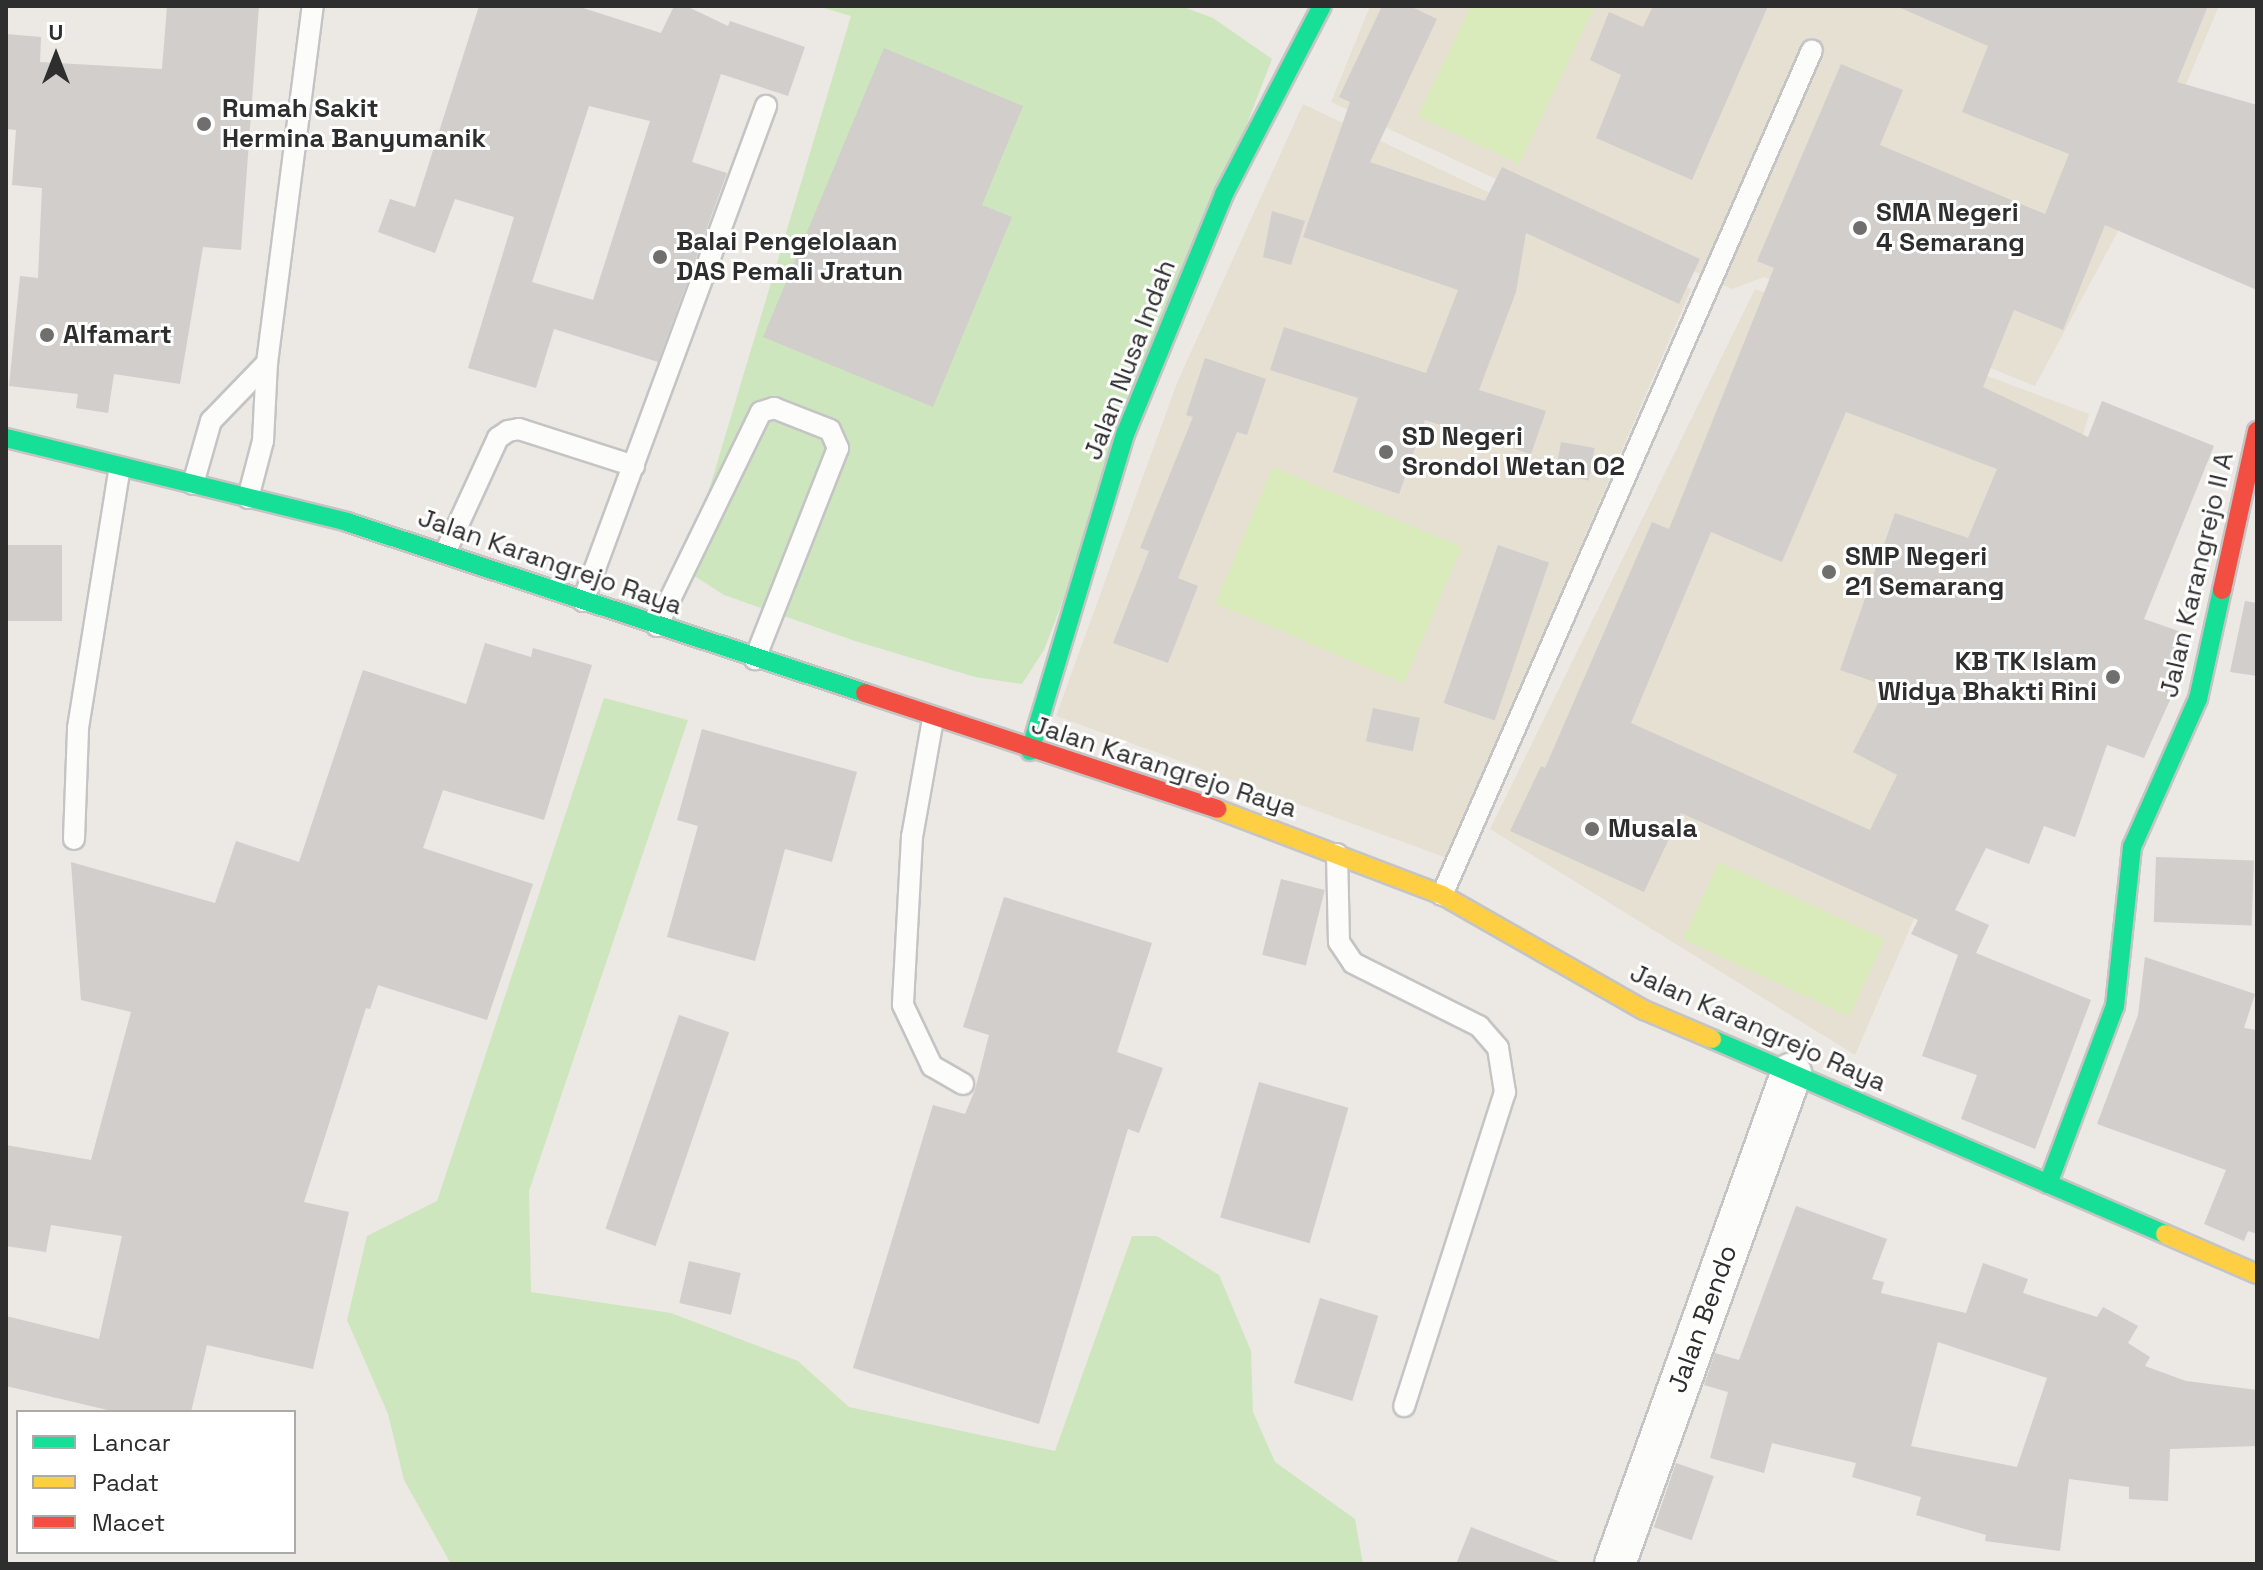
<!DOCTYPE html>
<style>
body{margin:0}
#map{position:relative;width:2263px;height:1570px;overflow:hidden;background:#ece8e4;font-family:"Space Grotesk",sans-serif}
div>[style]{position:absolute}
.education>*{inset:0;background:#e6e0d3}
.green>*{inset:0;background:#cee6be}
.pitch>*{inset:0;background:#d9eabb;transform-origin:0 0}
.building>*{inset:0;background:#d1cecb;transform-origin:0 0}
.roads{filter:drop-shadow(2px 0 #c5c4c5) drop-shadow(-2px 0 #c5c4c5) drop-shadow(0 2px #c5c4c5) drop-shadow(0 -2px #c5c4c5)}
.lane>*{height:20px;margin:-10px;padding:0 10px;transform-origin:10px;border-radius:10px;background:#fcfcfb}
.street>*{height:40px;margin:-20px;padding:0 20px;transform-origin:20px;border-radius:20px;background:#fcfcfb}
.fast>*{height:18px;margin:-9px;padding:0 9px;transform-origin:9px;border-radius:9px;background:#16e098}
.slow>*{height:18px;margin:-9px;padding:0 9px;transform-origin:9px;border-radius:9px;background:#ffcf43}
.jam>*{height:18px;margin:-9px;padding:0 9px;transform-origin:9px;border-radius:9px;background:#f24e42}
.dots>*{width:22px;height:22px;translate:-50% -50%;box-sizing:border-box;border:4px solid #fff;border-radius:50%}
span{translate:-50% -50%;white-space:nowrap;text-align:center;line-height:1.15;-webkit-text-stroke:6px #fff;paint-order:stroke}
.poi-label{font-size:26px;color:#2e2e2e;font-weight:700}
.left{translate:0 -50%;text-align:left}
.right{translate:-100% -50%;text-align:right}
.street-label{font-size:26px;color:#2e2e2e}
.frame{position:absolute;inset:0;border:8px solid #2e2e2e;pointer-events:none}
.legend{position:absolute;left:16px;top:1410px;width:280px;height:144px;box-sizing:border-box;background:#fff;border:2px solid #ababab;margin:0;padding:10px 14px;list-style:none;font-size:24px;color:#2e2e2e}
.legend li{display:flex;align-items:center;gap:16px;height:40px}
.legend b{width:40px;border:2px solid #ababab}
.north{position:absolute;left:16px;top:16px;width:80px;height:80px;-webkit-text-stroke:6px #fff;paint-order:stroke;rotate:0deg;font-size:22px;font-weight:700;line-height:32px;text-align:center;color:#2e2e2e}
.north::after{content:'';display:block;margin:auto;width:28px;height:36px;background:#2e2e2e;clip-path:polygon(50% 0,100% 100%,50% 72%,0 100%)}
</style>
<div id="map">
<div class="education">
<div style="clip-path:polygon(1370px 6px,2219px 6px,2146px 179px,2035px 386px,1764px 277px,1732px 289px,1331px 102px)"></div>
<div style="clip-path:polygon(1303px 104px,1691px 289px,1447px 858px,1056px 716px,1177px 383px)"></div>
<div style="clip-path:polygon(1755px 289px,2089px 414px,1996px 730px,1855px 1055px,1490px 829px)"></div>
</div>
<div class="green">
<div style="clip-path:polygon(817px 6px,1181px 6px,1213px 18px,1272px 59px,1044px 650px,1022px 684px,975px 677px,855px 641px,724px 595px,685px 570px,851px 16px)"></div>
<div style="clip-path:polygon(604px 698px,688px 720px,529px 1191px,531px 1292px,671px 1313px,798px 1361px,849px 1407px,1055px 1451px,1132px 1236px,1157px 1236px,1219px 1275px,1251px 1351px,1253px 1412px,1275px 1462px,1355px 1519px,1363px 1564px,451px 1564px,404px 1480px,388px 1414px,347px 1320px,367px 1236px,437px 1201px)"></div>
</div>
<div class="pitch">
<div style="clip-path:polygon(1471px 6px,1595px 6px,1519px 164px,1418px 116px)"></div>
<div style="left:1273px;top:467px;width:205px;height:148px;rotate:23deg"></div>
<div style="left:1719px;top:862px;width:183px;height:85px;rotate:25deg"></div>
</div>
<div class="building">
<div style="clip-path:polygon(167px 6px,259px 6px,241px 250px,203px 247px,180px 384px,114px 374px,108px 413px,76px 408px,78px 394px,9px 386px,20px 276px,38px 278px,42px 188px,12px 185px,16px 130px,6px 129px,6px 34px,41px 37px,40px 62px,162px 69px)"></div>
<div style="clip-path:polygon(evenodd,479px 6px,577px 6px,661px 33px,674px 6px,686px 6px,728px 26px,730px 21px,805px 47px,788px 96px,721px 74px,692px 162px,727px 173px,658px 362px,554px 329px,536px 388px,468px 368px,514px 217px,455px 199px,435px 253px,378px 232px,390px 199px,415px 207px,479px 6px,589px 106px,650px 121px,593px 300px,532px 282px,589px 106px)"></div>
<div style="clip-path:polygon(1382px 6px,1410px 6px,1437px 19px,1370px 162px,1485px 201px,1502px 167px,1700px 259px,1679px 304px,1526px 233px,1516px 292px,1479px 390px,1546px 411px,1531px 454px,1425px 420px,1399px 494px,1333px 472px,1358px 398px,1270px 370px,1284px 327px,1426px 373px,1458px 290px,1303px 237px,1350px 102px,1339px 97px)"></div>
<div style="clip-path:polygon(1653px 6px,1768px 6px,1692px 180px,1596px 138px,1621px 75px,1590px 60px,1609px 12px,1643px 27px)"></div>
<div style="clip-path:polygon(evenodd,1896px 6px,2208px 6px,2177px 82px,2257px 105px,2257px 290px,2105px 225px,2063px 330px,2014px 310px,1983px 387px,2088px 437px,2102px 401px,2214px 446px,2144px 619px,2187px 634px,2174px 691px,2144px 758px,2107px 745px,2075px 837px,2044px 826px,2029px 864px,1986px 848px,1955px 910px,1989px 925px,1976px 953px,2091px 1000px,2035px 1149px,1961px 1119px,1977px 1075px,1922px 1056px,1958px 955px,1911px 934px,1918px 920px,1681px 813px,1644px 892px,1510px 831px,1541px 766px,1545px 768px,1652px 522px,1669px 529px,1774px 268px,1757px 261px,1841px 64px,1903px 90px,1880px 145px,2045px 214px,2069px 154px,1962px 112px,1988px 46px,1896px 6px,1846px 412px,1997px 469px,1968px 538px,1895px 513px,1840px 670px,1887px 686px,1853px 752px,1897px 775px,1870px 830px,1631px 723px,1711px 532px,1782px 562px,1846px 412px)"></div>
<div style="clip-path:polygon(884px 48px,1023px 106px,982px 205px,1012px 217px,933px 407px,763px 337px)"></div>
<div style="clip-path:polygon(1272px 211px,1305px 221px,1291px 265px,1263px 257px)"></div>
<div style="clip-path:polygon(1205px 358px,1266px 379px,1247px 435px,1237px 432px,1178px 578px,1198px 586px,1168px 663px,1113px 643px,1149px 551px,1140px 548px,1193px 417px,1186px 415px)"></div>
<div style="left:1561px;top:442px;width:34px;height:33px;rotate:10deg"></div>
<div style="left:6px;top:545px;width:56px;height:76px"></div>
<div style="left:1498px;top:545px;width:54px;height:167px;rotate:19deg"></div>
<div style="clip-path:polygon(2245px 601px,2257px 603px,2257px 676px,2230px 672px)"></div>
<div style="clip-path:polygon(485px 643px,531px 657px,533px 648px,592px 665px,544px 820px,443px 790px,423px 848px,533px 884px,487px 1020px,378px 985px,370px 1009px,366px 1008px,304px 1202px,349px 1212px,313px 1369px,207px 1345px,191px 1412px,116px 1412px,6px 1386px,6px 1316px,99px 1339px,122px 1236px,51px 1225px,46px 1252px,6px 1246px,6px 1145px,91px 1160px,131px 1012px,81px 1000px,71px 862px,215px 903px,236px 841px,299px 862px,363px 670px,466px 704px)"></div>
<div style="left:1373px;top:708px;width:48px;height:34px;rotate:12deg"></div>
<div style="clip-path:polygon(702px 729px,857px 772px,832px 862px,785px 849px,755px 961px,667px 937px,698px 826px,677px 820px)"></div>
<div style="left:2156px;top:857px;width:98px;height:65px;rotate:2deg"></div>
<div style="left:1281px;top:879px;width:45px;height:78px;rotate:14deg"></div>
<div style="clip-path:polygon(1004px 897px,1152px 943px,1117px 1052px,1163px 1068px,1139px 1133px,1128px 1129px,1039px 1424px,853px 1368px,933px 1105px,965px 1114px,975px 1090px,989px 1035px,963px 1027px)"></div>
<div style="clip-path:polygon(2145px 957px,2255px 994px,2244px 1028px,2257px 1030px,2257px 1234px,2248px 1231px,2244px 1241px,2204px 1224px,2226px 1170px,2097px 1124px,2138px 1015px)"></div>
<div style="left:679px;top:1015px;width:53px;height:226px;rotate:19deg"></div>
<div style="left:1259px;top:1082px;width:93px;height:141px;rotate:16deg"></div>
<div style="clip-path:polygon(evenodd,1796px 1206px,1887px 1239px,1872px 1279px,1884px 1282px,1881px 1293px,1966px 1313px,1983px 1263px,2028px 1279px,2023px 1293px,2097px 1317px,2103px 1307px,2138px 1326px,2128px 1343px,2150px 1357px,2145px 1366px,2186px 1381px,2257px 1390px,2257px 1446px,2170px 1449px,2168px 1501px,2129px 1499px,2129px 1487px,2069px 1479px,2060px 1551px,1985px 1541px,1986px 1535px,1916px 1515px,1921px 1497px,1852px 1477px,1856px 1463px,1772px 1443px,1764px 1473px,1710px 1458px,1728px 1392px,1704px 1385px,1715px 1353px,1739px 1360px,1796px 1206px,1938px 1342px,2047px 1378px,2017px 1467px,1911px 1446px,1938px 1342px)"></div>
<div style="left:689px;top:1261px;width:53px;height:43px;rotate:13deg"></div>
<div style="left:1320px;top:1298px;width:61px;height:89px;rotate:17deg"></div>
<div style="left:1676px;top:1463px;width:40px;height:68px;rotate:19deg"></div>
<div style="clip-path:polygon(1471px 1527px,1560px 1562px,1560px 1564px,1456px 1564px)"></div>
</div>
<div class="roads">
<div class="lane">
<div style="left:193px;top:484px;width:66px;rotate:-74.1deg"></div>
<div style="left:211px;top:421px;width:81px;rotate:-46deg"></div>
<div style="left:248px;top:498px;width:59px;rotate:-75.3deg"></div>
<div style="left:263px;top:441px;width:78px;rotate:-87.1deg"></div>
<div style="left:267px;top:363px;width:360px;rotate:-82.7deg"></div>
<div style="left:445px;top:553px;width:127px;rotate:-65.3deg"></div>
<div style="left:498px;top:438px;width:12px;rotate:-35deg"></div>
<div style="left:508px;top:431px;width:11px;rotate:-10deg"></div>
<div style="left:519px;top:429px;width:121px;rotate:17.8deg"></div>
<div style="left:583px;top:601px;width:528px;rotate:-69.71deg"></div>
<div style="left:657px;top:626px;width:238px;rotate:-64.1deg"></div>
<div style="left:761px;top:412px;width:14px;rotate:-17deg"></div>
<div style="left:774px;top:408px;width:60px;rotate:21.4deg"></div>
<div style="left:830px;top:430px;width:20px;rotate:66deg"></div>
<div style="left:838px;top:448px;width:227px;rotate:111.5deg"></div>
<div style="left:933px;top:719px;width:120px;rotate:100.1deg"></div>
<div style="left:912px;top:837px;width:168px;rotate:93.1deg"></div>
<div style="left:903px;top:1005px;width:68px;rotate:64.6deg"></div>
<div style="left:932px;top:1066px;width:36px;rotate:30deg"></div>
<div style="left:74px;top:839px;width:111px;rotate:-87.9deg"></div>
<div style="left:78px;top:728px;width:264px;rotate:-80.9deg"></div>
<div style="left:1337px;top:854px;width:88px;rotate:88.7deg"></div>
<div style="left:1339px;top:942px;width:25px;rotate:56deg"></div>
<div style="left:1353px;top:963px;width:141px;rotate:26.6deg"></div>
<div style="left:1479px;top:1026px;width:29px;rotate:49deg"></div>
<div style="left:1498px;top:1048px;width:45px;rotate:81deg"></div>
<div style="left:1505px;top:1092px;width:330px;rotate:107.8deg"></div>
<div style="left:1442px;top:895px;width:922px;rotate:-66.35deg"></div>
</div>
<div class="street">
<div style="left:1615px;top:1564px;width:521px;rotate:-70.24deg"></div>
</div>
<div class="fast">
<div style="left:6px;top:438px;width:351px;rotate:13.8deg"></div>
<div style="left:347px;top:522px;width:545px;rotate:18.27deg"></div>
<div style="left:1030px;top:751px;width:333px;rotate:-73.3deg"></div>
<div style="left:1126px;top:432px;width:257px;rotate:-67.6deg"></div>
<div style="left:1224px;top:194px;width:212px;rotate:-62.5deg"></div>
<div style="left:1712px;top:1039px;width:493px;rotate:23.3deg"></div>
<div style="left:2048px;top:1184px;width:190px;rotate:-69.4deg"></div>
<div style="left:2115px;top:1006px;width:160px;rotate:-83.9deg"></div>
<div style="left:2132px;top:847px;width:162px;rotate:-66deg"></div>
<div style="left:2198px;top:699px;width:112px;rotate:-77.6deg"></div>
</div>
<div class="slow">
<div style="left:1217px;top:809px;width:241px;rotate:20.9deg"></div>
<div style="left:1442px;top:895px;width:232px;rotate:29.7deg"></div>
<div style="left:1644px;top:1010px;width:74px;rotate:23.1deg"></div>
<div style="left:2165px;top:1234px;width:100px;rotate:23.5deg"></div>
</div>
<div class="jam">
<div style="left:2222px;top:590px;width:163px;rotate:-77.6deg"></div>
<div style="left:865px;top:693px;width:371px;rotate:18.2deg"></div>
</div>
</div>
<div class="dots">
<div style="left:204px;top:124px;background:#706f6e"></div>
<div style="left:1860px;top:228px;background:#706f6e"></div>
<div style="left:660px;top:257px;background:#706f6e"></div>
<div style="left:47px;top:335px;background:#706f6e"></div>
<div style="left:1386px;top:452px;background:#706f6e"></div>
<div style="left:1829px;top:572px;background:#706f6e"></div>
<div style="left:2113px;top:677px;background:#706f6e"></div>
<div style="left:1592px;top:829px;background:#706f6e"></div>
</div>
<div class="poi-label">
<span class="left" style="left:222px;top:124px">Rumah Sakit<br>Hermina Banyumanik</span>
<span class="left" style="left:1876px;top:228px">SMA Negeri<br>4 Semarang</span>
<span class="left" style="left:676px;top:257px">Balai Pengelolaan<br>DAS Pemali Jratun</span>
<span class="left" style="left:63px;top:335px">Alfamart</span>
<span class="left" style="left:1402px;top:452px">SD Negeri<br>Srondol Wetan 02</span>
<span class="left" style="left:1845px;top:572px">SMP Negeri<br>21 Semarang</span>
<span class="right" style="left:2097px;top:677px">KB TK Islam<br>Widya Bhakti Rini</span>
<span class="left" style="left:1608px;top:829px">Musala</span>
</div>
<div class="street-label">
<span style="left:1130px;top:360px;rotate:-69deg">Jalan Nusa Indah</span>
<span style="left:550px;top:562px;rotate:19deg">Jalan Karangrejo Raya</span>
<span style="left:2197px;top:575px;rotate:-77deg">Jalan Karangrejo II A</span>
<span style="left:1164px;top:767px;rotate:18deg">Jalan Karangrejo Raya</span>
<span style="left:1758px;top:1028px;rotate:24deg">Jalan Karangrejo Raya</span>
<span style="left:1703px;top:1319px;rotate:-70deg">Jalan Bendo</span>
</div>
<div class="frame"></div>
<ul class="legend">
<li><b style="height:10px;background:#16e098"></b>Lancar</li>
<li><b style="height:10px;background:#ffcf43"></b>Padat</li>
<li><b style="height:10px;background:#f24e42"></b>Macet</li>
</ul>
<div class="north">U</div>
</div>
